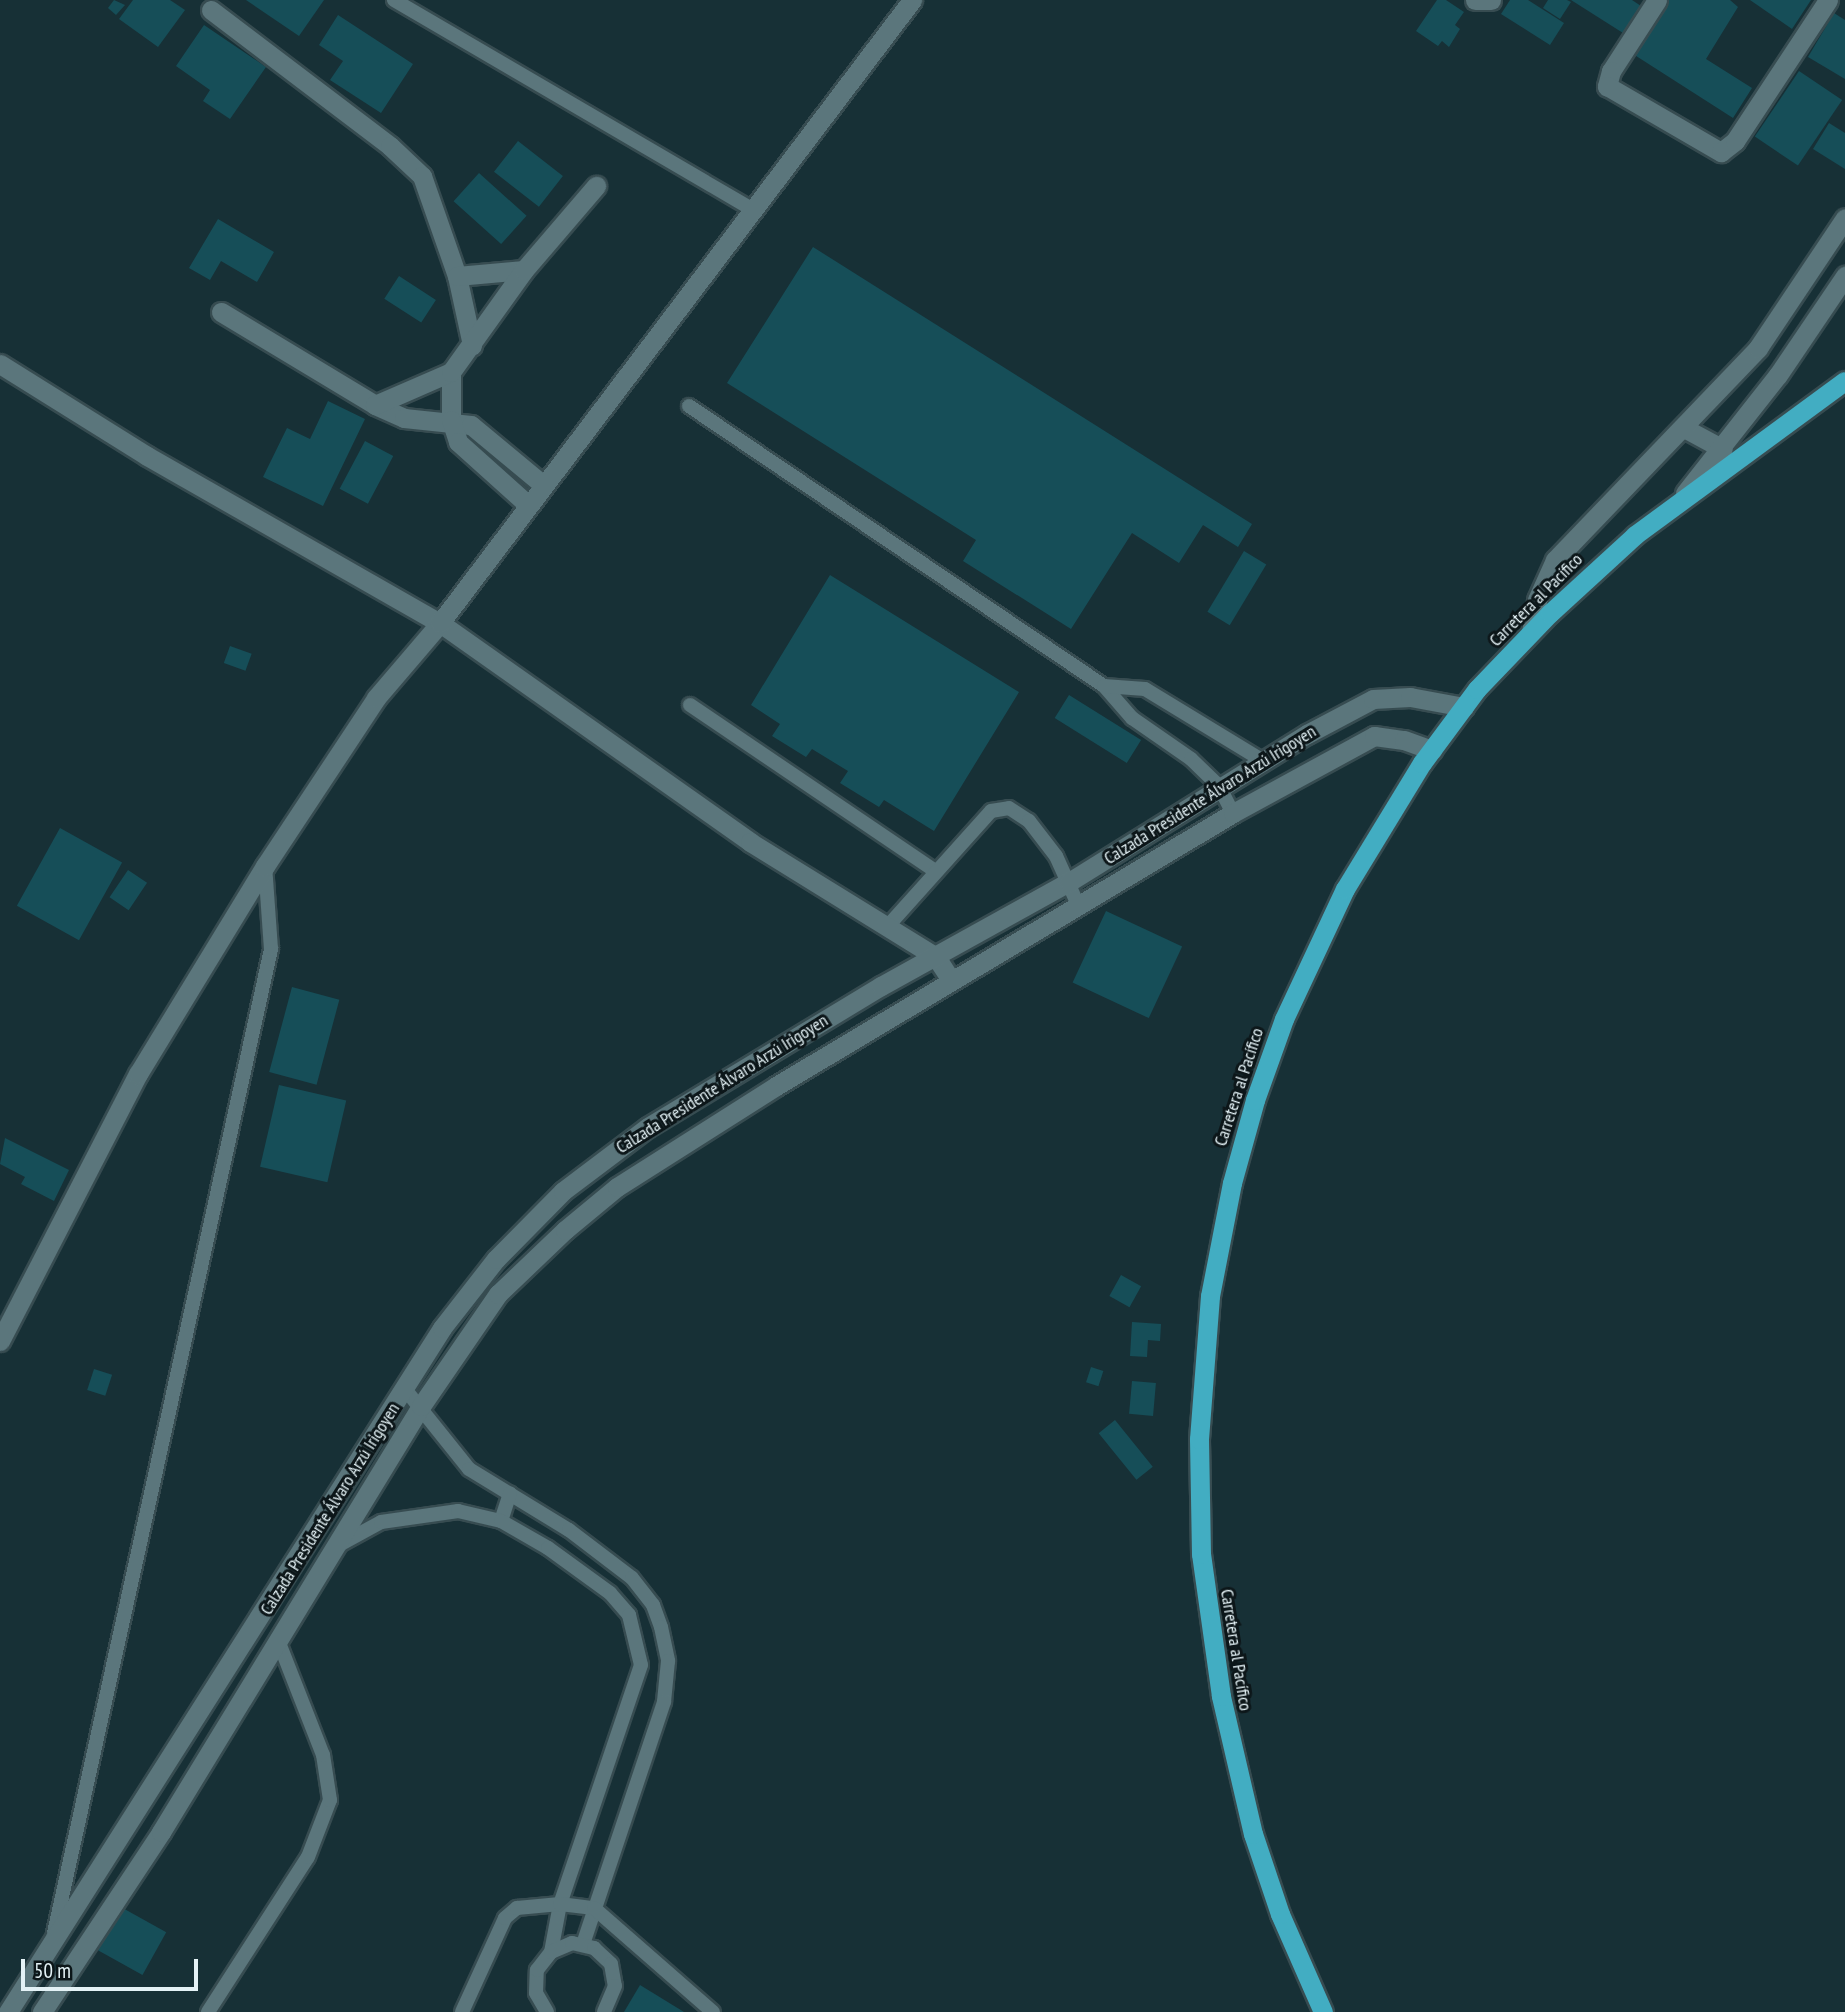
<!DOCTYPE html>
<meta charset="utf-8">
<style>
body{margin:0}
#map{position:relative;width:1845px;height:2012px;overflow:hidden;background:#173036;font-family:"PT Sans Narrow",sans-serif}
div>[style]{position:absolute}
.building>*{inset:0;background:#164e58;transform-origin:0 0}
.roads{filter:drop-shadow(2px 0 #374c51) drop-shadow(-2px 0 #374c51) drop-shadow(0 2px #374c51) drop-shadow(0 -2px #374c51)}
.service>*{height:14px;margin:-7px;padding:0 7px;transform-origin:7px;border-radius:7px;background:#5b767c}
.minor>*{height:19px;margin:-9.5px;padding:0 9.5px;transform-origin:9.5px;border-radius:9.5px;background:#5b767c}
.tertiary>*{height:19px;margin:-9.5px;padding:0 9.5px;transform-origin:9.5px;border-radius:9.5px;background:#5b767c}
.secondary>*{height:19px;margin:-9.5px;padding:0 9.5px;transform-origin:9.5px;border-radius:9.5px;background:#5b767c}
.trunk>*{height:19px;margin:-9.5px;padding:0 9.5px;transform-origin:9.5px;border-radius:9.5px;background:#42adc2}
span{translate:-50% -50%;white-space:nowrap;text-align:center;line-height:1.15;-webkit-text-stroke:6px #0c1619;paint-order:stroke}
.street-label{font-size:18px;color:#e4f2f6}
.scale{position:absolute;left:21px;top:1959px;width:177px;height:32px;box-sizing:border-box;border:4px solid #e4f2f6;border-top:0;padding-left:9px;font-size:21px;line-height:24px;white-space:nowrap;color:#e4f2f6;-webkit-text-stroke:5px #0c1619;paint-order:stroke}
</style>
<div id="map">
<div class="building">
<div style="clip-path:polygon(114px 0,125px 5px,116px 15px,108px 8px)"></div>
<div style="clip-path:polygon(133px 0,170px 0,185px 10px,158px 47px,119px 19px)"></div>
<div style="clip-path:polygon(246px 0,324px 0,299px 36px)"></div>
<div style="clip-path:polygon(1437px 0,1446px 0,1464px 12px,1455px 25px,1460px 29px,1449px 47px,1442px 41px,1438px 46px,1416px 31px)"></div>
<div style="clip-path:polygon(1510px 0,1528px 0,1564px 23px,1550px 45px,1501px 14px)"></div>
<div style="clip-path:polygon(1548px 0,1567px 0,1571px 2px,1560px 19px,1543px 8px)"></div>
<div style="clip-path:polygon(1571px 0,1632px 0,1641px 6px,1623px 33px)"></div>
<div style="clip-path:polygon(1667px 0,1730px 0,1738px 7px,1706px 59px,1752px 88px,1733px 118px,1633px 54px)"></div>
<div style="clip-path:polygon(1750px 0,1811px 0,1792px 29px)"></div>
<div style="clip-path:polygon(1834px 13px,1845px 20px,1845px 79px,1808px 57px)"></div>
<div style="clip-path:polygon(338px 15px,413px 64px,381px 113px,330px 80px,343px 61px,319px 45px)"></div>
<div style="clip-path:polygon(204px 25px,266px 67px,230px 119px,203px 101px,210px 90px,176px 66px)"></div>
<div style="left:1799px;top:71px;width:52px;height:79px;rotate:34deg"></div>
<div style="clip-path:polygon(1829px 123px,1845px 133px,1845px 169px,1813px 149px)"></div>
<div style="left:518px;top:141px;width:57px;height:39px;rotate:38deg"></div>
<div style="left:479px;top:173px;width:64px;height:38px;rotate:42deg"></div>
<div style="clip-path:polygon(218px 219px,274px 252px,257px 282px,221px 261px,210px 280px,189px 268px)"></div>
<div style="clip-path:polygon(813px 247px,1252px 524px,1238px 547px,1203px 525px,1179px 563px,1132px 533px,1071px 629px,963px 561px,976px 540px,727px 383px)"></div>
<div style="left:399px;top:276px;width:44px;height:27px;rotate:33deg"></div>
<div style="clip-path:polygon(328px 401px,365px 419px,323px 506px,263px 477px,287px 428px,310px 439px)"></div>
<div style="left:365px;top:441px;width:32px;height:54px;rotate:28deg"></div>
<div style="left:1244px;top:551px;width:26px;height:71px;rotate:31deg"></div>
<div style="clip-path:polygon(830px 575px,1019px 692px,934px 831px,884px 800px,879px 807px,840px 783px,848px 771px,812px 749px,806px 757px,772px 736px,780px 724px,751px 705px)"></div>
<div style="left:230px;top:646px;width:23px;height:18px;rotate:20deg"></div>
<div style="left:1069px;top:695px;width:85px;height:27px;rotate:32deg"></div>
<div style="left:60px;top:828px;width:71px;height:89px;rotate:29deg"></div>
<div style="left:128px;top:870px;width:23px;height:33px;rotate:34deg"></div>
<div style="left:1106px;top:911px;width:84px;height:79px;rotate:25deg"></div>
<div style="left:292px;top:987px;width:49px;height:88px;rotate:15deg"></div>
<div style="left:279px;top:1085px;width:69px;height:84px;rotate:13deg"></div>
<div style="clip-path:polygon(5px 1138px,69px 1170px,54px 1201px,21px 1184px,25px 1177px,0 1164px)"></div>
<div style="left:1121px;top:1275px;width:23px;height:24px;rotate:29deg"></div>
<div style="clip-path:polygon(1132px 1322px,1161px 1324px,1160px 1341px,1148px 1340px,1147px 1357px,1130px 1356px)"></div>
<div style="left:1091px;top:1367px;width:13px;height:16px;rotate:18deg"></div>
<div style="left:94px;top:1369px;width:19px;height:22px;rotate:18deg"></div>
<div style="left:1132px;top:1381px;width:24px;height:33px;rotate:5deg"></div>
<div style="left:1115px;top:1420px;width:60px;height:21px;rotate:51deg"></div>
<div style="left:119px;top:1906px;width:54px;height:49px;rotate:29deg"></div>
<div style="clip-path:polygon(640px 1985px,684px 2012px,624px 2012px)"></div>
</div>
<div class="roads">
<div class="service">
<div style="left:394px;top:0;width:418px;rotate:30.3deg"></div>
<div style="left:689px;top:406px;width:501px;rotate:34.01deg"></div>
<div style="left:1104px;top:686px;width:43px;rotate:48.8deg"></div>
<div style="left:1132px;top:718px;width:72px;rotate:34.8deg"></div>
<div style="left:1191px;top:759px;width:39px;rotate:44deg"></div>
<div style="left:1219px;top:786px;width:30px;rotate:63deg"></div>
<div style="left:1104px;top:686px;width:41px;rotate:4.2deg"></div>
<div style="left:1145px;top:689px;width:137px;rotate:31.3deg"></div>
<div style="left:690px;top:705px;width:295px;rotate:34.1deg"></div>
<div style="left:887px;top:927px;width:156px;rotate:-48.1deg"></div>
<div style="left:991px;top:811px;width:18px;rotate:-9deg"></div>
<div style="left:1009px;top:808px;width:24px;rotate:33deg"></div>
<div style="left:1029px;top:821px;width:44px;rotate:52.4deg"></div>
<div style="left:1056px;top:856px;width:56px;rotate:65.7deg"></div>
<div style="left:405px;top:1389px;width:102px;rotate:51.3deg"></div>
<div style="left:469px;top:1469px;width:117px;rotate:31.4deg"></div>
<div style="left:569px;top:1530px;width:79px;rotate:37.3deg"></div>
<div style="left:632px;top:1578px;width:34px;rotate:52deg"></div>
<div style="left:653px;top:1605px;width:23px;rotate:70deg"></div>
<div style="left:661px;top:1627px;width:35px;rotate:78deg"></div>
<div style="left:668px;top:1661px;width:41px;rotate:95.6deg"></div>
<div style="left:664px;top:1702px;width:255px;rotate:108.5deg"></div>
<div style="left:501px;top:1521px;width:29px;rotate:-72deg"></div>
<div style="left:337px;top:1546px;width:50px;rotate:-28.6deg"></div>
<div style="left:381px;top:1522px;width:78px;rotate:-8.1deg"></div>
<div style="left:458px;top:1511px;width:44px;rotate:13.1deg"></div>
<div style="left:501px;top:1521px;width:54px;rotate:29.9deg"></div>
<div style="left:548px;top:1548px;width:77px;rotate:36deg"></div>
<div style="left:610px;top:1593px;width:29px;rotate:49deg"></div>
<div style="left:629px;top:1615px;width:51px;rotate:76.5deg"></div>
<div style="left:641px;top:1665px;width:252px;rotate:108.7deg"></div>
<div style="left:560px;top:1904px;width:49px;rotate:100.6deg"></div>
<div style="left:54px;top:1933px;width:1008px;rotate:-77.56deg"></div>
<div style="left:271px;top:949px;width:83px;rotate:-94.1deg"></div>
<div style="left:208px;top:2012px;width:184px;rotate:-57.2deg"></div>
<div style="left:308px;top:1857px;width:61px;rotate:-68.9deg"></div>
<div style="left:330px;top:1800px;width:46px;rotate:-98.8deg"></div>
<div style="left:323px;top:1755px;width:123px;rotate:-111.4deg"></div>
<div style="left:462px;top:2012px;width:103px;rotate:-65.4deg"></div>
<div style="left:505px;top:1918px;width:16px;rotate:-40deg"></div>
<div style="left:517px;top:1908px;width:43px;rotate:-5.3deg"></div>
<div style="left:560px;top:1904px;width:34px;rotate:7deg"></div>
<div style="left:594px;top:1908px;width:158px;rotate:41.2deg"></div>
<div style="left:547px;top:2012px;width:22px;rotate:-120deg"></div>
<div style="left:536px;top:1993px;width:23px;rotate:-88deg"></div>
<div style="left:537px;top:1970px;width:23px;rotate:-52deg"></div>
<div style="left:551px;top:1952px;width:23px;rotate:-23deg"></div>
<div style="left:572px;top:1943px;width:23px;rotate:13deg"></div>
<div style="left:594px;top:1948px;width:23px;rotate:43deg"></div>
<div style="left:611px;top:1964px;width:22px;rotate:80deg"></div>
<div style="left:615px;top:1986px;width:28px;rotate:113deg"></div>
</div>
<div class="minor">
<div style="left:1475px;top:0;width:16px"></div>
<div style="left:1657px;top:0;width:85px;rotate:122.9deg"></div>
<div style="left:1611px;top:71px;width:16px;rotate:105deg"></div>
<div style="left:1607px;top:86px;width:132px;rotate:30.1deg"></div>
<div style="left:1721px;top:152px;width:18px;rotate:-38deg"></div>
<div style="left:1735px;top:141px;width:169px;rotate:-56.6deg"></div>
<div style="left:211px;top:10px;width:225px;rotate:37.2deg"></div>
<div style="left:390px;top:146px;width:44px;rotate:43.2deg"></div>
<div style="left:422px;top:176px;width:106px;rotate:70.7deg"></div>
<div style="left:457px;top:276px;width:71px;rotate:77.7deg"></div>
<div style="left:457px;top:276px;width:67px;rotate:-5.1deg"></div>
<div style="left:221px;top:312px;width:180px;rotate:31.1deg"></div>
<div style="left:375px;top:405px;width:32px;rotate:24deg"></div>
<div style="left:404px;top:418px;width:67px;rotate:6deg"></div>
<div style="left:471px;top:425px;width:92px;rotate:39.7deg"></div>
<div style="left:451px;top:372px;width:48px;rotate:90deg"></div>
<div style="left:451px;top:420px;width:23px;rotate:72deg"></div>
<div style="left:458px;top:442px;width:93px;rotate:41.9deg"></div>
<div style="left:375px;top:405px;width:83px;rotate:-23.5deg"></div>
<div style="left:451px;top:372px;width:125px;rotate:-54.4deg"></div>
<div style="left:524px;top:270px;width:111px;rotate:-49.4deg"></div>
<div style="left:1684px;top:428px;width:44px;rotate:28.3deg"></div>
<div style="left:1685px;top:493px;width:150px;rotate:-51.8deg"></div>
<div style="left:1778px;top:375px;width:120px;rotate:-55.9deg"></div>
<div style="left:1531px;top:632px;width:33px;rotate:-79deg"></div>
<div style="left:1537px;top:600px;width:44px;rotate:-65.8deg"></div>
<div style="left:1555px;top:560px;width:294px;rotate:-46.2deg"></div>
<div style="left:1758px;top:348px;width:156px;rotate:-56.2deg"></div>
</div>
<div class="tertiary">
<div style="left:0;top:364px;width:173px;rotate:32deg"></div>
<div style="left:147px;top:456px;width:337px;rotate:29.7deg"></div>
<div style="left:440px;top:623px;width:380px;rotate:35.2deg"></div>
<div style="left:750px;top:842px;width:219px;rotate:31.7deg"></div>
<div style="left:936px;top:957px;width:27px;rotate:57deg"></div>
<div style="left:0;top:1341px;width:301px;rotate:-62.7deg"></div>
<div style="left:138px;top:1074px;width:244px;rotate:-58.6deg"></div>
<div style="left:265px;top:866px;width:201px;rotate:-56.5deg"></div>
<div style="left:376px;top:698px;width:99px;rotate:-49.5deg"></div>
<div style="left:440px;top:623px;width:782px;rotate:-52.85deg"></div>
</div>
<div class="secondary">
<div style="left:8px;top:2012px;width:810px;rotate:-57.6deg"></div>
<div style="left:442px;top:1328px;width:88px;rotate:-52deg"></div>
<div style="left:496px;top:1259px;width:95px;rotate:-45.4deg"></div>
<div style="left:563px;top:1191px;width:106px;rotate:-37deg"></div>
<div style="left:648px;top:1127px;width:272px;rotate:-31.2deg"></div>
<div style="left:881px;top:986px;width:215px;rotate:-29deg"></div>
<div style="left:1069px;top:882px;width:280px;rotate:-31.9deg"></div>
<div style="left:1307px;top:734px;width:75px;rotate:-27.9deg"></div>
<div style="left:1373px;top:699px;width:37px;rotate:-3deg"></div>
<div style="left:1410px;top:697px;width:55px;rotate:10.5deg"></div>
<div style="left:42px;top:2012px;width:216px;rotate:-56.5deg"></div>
<div style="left:161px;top:1832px;width:499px;rotate:-58.6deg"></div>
<div style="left:421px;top:1406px;width:136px;rotate:-55.5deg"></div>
<div style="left:498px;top:1294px;width:93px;rotate:-43.7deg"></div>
<div style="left:565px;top:1230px;width:67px;rotate:-39.6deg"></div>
<div style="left:617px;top:1187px;width:188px;rotate:-32.4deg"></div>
<div style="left:776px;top:1086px;width:532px;rotate:-30.85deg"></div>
<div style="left:1233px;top:813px;width:161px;rotate:-28.6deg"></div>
<div style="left:1374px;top:736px;width:30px;rotate:8deg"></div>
<div style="left:1404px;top:740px;width:30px;rotate:20deg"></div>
</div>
<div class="trunk">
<div style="left:1323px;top:2012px;width:107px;rotate:-113.7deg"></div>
<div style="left:1280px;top:1914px;width:84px;rotate:-108.6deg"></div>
<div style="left:1253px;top:1834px;width:142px;rotate:-103.1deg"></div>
<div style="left:1221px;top:1696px;width:143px;rotate:-98deg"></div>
<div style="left:1201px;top:1554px;width:115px;rotate:-91deg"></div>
<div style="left:1199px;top:1439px;width:143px;rotate:-85.6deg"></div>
<div style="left:1210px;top:1296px;width:115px;rotate:-79deg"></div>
<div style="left:1232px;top:1183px;width:86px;rotate:-74.5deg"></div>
<div style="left:1255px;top:1100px;width:86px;rotate:-70.3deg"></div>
<div style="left:1284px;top:1019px;width:144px;rotate:-64.9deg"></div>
<div style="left:1345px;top:889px;width:148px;rotate:-58.6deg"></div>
<div style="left:1422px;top:763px;width:92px;rotate:-53.4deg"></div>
<div style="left:1477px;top:689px;width:105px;rotate:-46.2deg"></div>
<div style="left:1550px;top:613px;width:115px;rotate:-42.5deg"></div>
<div style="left:1635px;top:535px;width:260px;rotate:-36.3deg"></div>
</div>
</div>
<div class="street-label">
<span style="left:1536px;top:600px;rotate:-45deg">Carretera al Pacífico</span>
<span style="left:1210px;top:795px;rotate:-32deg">Calzada Presidente Álvaro Arzú Irigoyen</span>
<span style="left:722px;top:1084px;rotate:-32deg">Calzada Presidente Álvaro Arzú Irigoyen</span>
<span style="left:1239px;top:1087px;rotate:-72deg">Carretera al Pacífico</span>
<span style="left:330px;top:1509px;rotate:-58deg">Calzada Presidente Álvaro Arzú Irigoyen</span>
<span style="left:1236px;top:1650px;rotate:81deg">Carretera al Pacífico</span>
</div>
<div class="scale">50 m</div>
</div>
